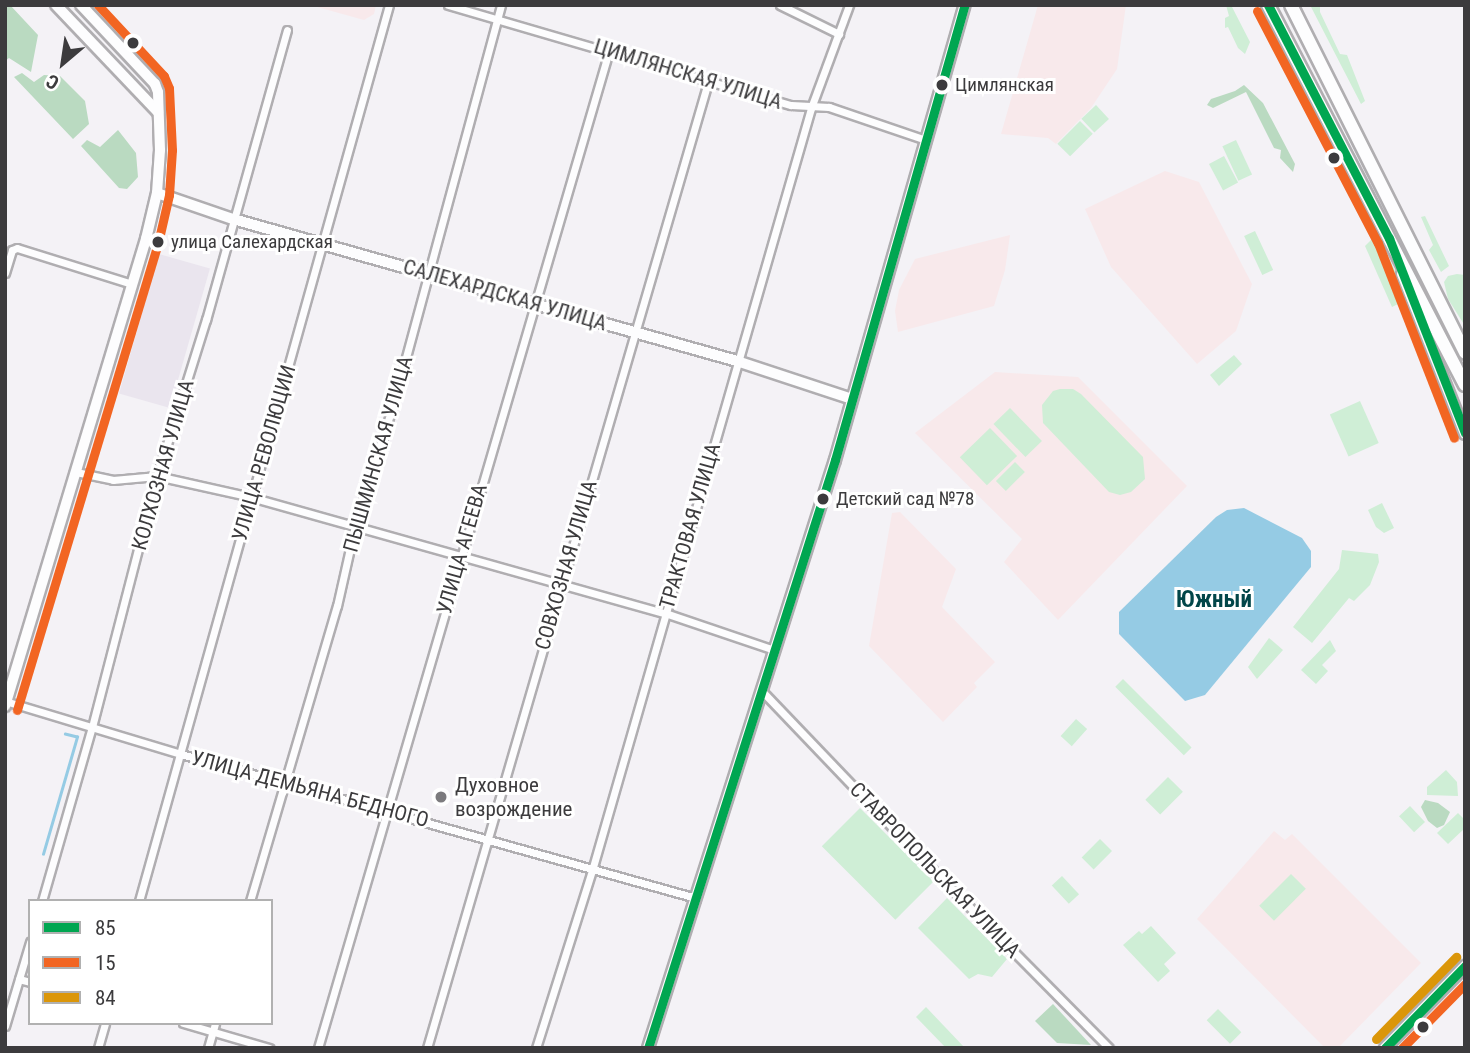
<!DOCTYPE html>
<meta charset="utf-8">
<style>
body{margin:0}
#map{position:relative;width:1470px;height:1053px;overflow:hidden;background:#f4f2f6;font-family:"Roboto Condensed",sans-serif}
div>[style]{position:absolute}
.built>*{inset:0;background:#eae5ee;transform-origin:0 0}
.education>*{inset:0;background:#f8e9eb}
.green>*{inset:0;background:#cfeed6;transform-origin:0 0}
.forest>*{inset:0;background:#badac1}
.water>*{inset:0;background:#95cbe4}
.stream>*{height:2.5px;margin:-1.25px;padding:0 1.25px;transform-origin:1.25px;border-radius:1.25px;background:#95cbe4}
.roads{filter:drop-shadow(2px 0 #b0aeb1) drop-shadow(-2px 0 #b0aeb1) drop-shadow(0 2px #b0aeb1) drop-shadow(0 -2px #b0aeb1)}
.street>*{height:7px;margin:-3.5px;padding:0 3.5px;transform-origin:3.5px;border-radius:3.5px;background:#fdfdfe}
.secondary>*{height:10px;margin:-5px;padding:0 5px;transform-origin:5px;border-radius:5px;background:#fdfdfe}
.primary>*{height:10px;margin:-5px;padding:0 5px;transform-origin:5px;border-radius:5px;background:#fdfdfe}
.highway>*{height:12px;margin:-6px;padding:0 6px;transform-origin:6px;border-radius:6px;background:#fdfdfe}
.bus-1>*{height:9px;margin:-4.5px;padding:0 4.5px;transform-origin:4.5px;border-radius:4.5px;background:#00a651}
.bus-2>*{height:9px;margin:-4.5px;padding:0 4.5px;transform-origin:4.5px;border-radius:4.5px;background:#f26522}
.bus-3>*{height:9px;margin:-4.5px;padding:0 4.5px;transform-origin:4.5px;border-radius:4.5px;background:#db9609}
.dots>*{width:19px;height:19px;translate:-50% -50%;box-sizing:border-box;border:4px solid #fff;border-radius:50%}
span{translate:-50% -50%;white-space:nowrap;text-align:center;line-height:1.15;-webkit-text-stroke:6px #fff;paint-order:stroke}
.bus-label{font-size:19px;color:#3c3b3d}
.left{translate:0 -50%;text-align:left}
.street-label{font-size:21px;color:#3c3b3d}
.poi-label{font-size:21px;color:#3c3b3d}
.neighbourhood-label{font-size:23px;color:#024649;font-weight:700}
.frame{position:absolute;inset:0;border:7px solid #3c3b3d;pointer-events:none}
.legend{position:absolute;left:28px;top:899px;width:245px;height:126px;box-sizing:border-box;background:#fff;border:2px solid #b1b1b1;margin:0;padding:9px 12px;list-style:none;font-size:21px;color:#3c3b3d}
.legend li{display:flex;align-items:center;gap:14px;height:35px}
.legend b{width:35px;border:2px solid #b1b1b1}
.north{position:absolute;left:28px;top:28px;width:70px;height:70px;-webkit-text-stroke:5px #fff;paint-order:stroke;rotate:209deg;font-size:19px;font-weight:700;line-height:28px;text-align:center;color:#3c3b3d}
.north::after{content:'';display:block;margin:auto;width:24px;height:32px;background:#3c3b3d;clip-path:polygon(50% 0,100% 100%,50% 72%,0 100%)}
</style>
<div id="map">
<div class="built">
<div style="left:159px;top:254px;width:53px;height:145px;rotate:16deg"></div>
</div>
<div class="education">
<div style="clip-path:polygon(310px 5px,376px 5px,374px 14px,364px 20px)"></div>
<div style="clip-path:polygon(1038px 5px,1126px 5px,1117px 69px,1091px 108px,1056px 144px,1048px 138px,1001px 134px)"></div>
<div style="clip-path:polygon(1165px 171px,1199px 182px,1252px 284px,1236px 331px,1197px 364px,1111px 267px,1085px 209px)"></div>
<div style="clip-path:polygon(1010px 235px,1005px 270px,994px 306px,898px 332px,895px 311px,899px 290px,915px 259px)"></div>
<div style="clip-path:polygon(995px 372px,1078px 377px,1187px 486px,1058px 620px,1004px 562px,1022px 539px,915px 433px)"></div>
<div style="clip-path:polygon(900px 512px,956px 569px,942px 607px,995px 662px,974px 683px,977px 687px,943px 722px,869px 646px,892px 513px)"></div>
<div style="clip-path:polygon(1274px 831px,1285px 840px,1292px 834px,1421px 963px,1338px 1048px,1325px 1048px,1197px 919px)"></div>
</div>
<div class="green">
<div style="clip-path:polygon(1226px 5px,1231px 5px,1250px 42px,1245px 54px,1238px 48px,1228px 27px,1225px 28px,1225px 18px,1229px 16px)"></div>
<div style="clip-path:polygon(1310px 5px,1320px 5px,1320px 12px,1340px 54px,1347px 55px,1365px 101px,1361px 104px)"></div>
<div style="left:1096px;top:105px;width:19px;height:20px;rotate:47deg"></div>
<div style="left:1080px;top:121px;width:18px;height:32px;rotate:45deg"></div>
<div style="left:1236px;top:140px;width:38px;height:15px;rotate:65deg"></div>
<div style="left:1224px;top:156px;width:30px;height:17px;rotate:62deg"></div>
<div style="clip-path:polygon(1425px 216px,1449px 266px,1441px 272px,1429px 250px,1433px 245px,1421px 217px)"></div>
<div style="left:1255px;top:231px;width:43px;height:12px;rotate:65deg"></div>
<div style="clip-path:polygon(1373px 238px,1382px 243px,1406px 294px,1406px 300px,1392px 307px,1365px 246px)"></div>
<div style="clip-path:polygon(1457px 274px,1465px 275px,1465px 326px,1448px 299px,1444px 282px,1448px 276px)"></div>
<div style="clip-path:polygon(1234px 355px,1242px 364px,1219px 386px,1210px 375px)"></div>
<div style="clip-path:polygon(1060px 389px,1073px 389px,1081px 394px,1143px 457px,1145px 479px,1131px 492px,1120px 495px,1109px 492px,1043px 423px,1042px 405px,1053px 391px)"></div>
<div style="left:1360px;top:401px;width:46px;height:33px;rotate:66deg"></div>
<div style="left:1010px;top:408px;width:46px;height:23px;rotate:46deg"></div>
<div style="left:990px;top:428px;width:39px;height:42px;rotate:46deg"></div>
<div style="left:1015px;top:462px;width:14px;height:27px;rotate:45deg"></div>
<div style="clip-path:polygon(1382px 503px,1394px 528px,1384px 533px,1376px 527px,1368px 510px)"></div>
<div style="clip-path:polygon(1342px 550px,1378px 554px,1379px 562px,1370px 585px,1354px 601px,1349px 598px,1312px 643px,1293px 627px,1339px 569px)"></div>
<div style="clip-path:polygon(1269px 638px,1283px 650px,1257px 679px,1248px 667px)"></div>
<div style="clip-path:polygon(1330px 640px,1336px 651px,1322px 665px,1328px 671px,1316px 684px,1301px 670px)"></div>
<div style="left:1123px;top:679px;width:97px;height:11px;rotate:45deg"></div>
<div style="left:1076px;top:719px;width:15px;height:23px;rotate:42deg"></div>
<div style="clip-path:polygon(1446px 770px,1457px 782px,1458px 796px,1427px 795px,1427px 787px)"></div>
<div style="left:1168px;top:777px;width:21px;height:32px;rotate:45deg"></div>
<div style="left:1410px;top:806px;width:22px;height:15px;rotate:47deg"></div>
<div style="left:860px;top:808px;width:104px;height:54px;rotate:45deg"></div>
<div style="clip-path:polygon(1458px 813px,1465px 820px,1465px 828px,1448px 844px,1437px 833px)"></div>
<div style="left:1100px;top:839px;width:17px;height:26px;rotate:45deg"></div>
<div style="left:1291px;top:874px;width:21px;height:45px;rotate:45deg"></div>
<div style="left:1062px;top:876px;width:25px;height:14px;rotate:47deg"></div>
<div style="clip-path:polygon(947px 898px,1007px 959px,992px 977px,978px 974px,969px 979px,918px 928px)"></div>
<div style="clip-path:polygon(1151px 926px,1176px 953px,1164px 964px,1170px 971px,1158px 982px,1123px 945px,1139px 931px,1142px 934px)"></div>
<div style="clip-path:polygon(926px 1007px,964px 1047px,963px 1048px,946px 1048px,916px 1017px)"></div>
<div style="left:1218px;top:1009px;width:33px;height:16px;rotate:45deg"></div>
</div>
<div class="forest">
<div style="clip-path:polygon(5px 5px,10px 5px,38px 35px,31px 72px,9px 58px,5px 61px)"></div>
<div style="clip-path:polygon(22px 73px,34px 82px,44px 75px,60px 76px,85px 101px,89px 124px,73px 139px,14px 77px)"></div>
<div style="clip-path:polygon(1244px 85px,1263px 103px,1295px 164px,1293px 172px,1280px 158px,1281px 150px,1274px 148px,1246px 92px,1213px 108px,1207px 105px,1211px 99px,1235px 91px)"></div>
<div style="clip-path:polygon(118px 130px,136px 153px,138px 177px,127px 189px,119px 188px,81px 146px,87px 140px,100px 147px)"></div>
<div style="clip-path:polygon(1425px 800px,1438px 803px,1450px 812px,1444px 825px,1437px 828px,1428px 821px,1421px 807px)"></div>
<div style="clip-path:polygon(1053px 1004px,1091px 1045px,1057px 1043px,1035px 1021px)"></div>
</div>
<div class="water">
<div style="clip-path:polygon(1244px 508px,1302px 538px,1311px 551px,1311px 567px,1205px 695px,1185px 701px,1119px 634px,1119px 612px,1216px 517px,1227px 510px)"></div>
</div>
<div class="stream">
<div style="left:43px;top:854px;width:122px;rotate:-73.8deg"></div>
<div style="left:77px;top:737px;width:12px;rotate:-166deg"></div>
</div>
<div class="roads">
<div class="street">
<div style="left:448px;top:5px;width:357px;rotate:16.3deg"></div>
<div style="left:791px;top:105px;width:38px;rotate:3deg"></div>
<div style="left:829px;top:107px;width:102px;rotate:18.8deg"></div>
<div style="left:780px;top:5px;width:66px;rotate:26.2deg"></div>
<div style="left:5px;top:273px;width:24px;rotate:-73deg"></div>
<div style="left:12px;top:250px;width:5px;rotate:-22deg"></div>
<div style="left:17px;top:248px;width:121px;rotate:17.4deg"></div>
<div style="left:76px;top:472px;width:38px;rotate:12deg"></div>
<div style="left:113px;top:480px;width:44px;rotate:-5.2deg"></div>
<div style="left:157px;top:476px;width:96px;rotate:12.6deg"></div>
<div style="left:251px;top:497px;width:430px;rotate:15.7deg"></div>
<div style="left:665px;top:613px;width:115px;rotate:18.7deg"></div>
<div style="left:761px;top:690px;width:242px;rotate:46.3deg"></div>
<div style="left:928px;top:865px;width:257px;rotate:45.3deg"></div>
<div style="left:5px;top:701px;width:184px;rotate:16.8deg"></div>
<div style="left:181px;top:754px;width:535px;rotate:15.62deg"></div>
<div style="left:42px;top:901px;width:181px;rotate:-74deg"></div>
<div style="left:92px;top:727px;width:259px;rotate:-75.5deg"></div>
<div style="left:157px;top:476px;width:164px;rotate:-72.6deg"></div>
<div style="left:206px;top:320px;width:301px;rotate:-74.4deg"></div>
<div style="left:139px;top:901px;width:930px;rotate:-74.41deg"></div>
<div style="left:250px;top:901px;width:308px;rotate:-73.6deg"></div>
<div style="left:337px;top:606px;width:82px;rotate:-77.3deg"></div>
<div style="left:355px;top:526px;width:134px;rotate:-72.6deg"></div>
<div style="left:395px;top:398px;width:407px;rotate:-74.9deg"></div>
<div style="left:19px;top:979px;width:11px;rotate:15deg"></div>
<div style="left:183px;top:1023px;width:90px;rotate:16.2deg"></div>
<div style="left:5px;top:1026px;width:88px;rotate:-73.4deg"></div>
<div style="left:98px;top:1048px;width:26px;rotate:-74deg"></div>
<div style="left:208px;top:1048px;width:26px;rotate:-74deg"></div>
<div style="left:318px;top:1048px;width:1039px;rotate:-73.73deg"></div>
<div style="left:427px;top:1048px;width:1006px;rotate:-73.78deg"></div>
<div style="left:536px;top:1048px;width:190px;rotate:-72.5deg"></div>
<div style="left:593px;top:867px;width:790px;rotate:-73.97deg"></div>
<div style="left:811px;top:108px;width:110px;rotate:-69.7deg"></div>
</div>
<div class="secondary">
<div style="left:56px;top:5px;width:148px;rotate:46.4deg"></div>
<div style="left:157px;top:193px;width:80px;rotate:18.9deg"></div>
<div style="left:233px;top:219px;width:524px;rotate:15.73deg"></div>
<div style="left:737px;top:361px;width:121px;rotate:18.3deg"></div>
<div style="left:5px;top:706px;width:488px;rotate:-73.2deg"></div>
<div style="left:146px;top:239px;width:47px;rotate:-76.6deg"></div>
<div style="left:157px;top:193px;width:43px;rotate:-86deg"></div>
<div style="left:160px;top:150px;width:58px;rotate:-92deg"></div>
<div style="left:158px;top:92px;width:9px;rotate:-111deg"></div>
<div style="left:155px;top:84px;width:108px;rotate:-133.1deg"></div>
<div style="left:648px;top:1048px;width:617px;rotate:-72.36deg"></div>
<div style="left:835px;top:460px;width:473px;rotate:-74.1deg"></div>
</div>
<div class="primary">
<div style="left:1402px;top:274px;width:172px;rotate:68.5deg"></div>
<div style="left:1385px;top:1048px;width:115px;rotate:-45.7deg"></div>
</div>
<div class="highway">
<div style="left:1268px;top:5px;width:428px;rotate:62.6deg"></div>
<div style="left:1291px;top:5px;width:389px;rotate:63.4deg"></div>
</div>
</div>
<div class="bus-1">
<div style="left:1268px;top:5px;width:263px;rotate:62.6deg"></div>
<div style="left:1389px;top:238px;width:209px;rotate:68.7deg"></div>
<div style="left:648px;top:1048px;width:617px;rotate:-72.36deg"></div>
<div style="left:835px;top:460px;width:473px;rotate:-74.1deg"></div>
<div style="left:1385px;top:1048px;width:115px;rotate:-45.7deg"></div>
</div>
<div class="bus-2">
<div style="left:1257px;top:11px;width:262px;rotate:62.5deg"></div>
<div style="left:1378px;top:243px;width:209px;rotate:68.7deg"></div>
<div style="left:17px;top:710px;width:488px;rotate:-73.2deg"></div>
<div style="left:158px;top:243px;width:49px;rotate:-77.1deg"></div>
<div style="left:169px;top:195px;width:45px;rotate:-86.2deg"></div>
<div style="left:172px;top:150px;width:62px;rotate:-92.8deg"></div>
<div style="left:169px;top:88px;width:13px;rotate:-113deg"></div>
<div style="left:164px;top:76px;width:97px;rotate:-132.9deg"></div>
<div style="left:1402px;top:1048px;width:90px;rotate:-45.5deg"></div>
</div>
<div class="bus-3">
<div style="left:1376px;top:1039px;width:115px;rotate:-45.7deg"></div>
</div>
<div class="dots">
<div style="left:133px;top:43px;background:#3c3b3d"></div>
<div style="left:942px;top:85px;background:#3c3b3d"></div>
<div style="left:1334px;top:158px;background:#3c3b3d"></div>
<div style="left:158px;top:242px;background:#3c3b3d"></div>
<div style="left:823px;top:499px;background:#3c3b3d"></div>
<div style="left:441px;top:797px;background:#7c7b7e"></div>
<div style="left:1423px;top:1027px;background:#3c3b3d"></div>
</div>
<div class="bus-label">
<span class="left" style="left:955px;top:85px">Цимлянская</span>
<span class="left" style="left:171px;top:242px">улица Салехардская</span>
<span class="left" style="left:836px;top:499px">Детский сад №78</span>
</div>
<div class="street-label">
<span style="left:688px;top:74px;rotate:17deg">ЦИМЛЯНСКАЯ УЛИЦА</span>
<span style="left:505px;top:295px;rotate:16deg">САЛЕХАРДСКАЯ УЛИЦА</span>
<span style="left:264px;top:453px;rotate:-74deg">УЛИЦА РЕВОЛЮЦИИ</span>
<span style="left:378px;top:454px;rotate:-74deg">ПЫШМИНСКАЯ УЛИЦА</span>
<span style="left:163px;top:465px;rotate:-74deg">КОЛХОЗНАЯ УЛИЦА</span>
<span style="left:690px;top:526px;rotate:-74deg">ТРАКТОВАЯ УЛИЦА</span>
<span style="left:462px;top:549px;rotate:-74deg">УЛИЦА АГЕЕВА</span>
<span style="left:566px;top:565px;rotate:-74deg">СОВХОЗНАЯ УЛИЦА</span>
<span style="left:310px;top:789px;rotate:15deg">УЛИЦА ДЕМЬЯНА БЕДНОГО</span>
<span style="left:935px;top:870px;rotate:46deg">СТАВРОПОЛЬСКАЯ УЛИЦА</span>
</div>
<div class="poi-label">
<span class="left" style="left:455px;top:797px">Духовное<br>возрождение</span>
</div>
<div class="neighbourhood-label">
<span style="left:1214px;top:600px">Южный</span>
</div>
<div class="frame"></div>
<ul class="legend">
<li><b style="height:9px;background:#00a651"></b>85</li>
<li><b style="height:9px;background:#f26522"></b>15</li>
<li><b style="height:9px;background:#db9609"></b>84</li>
</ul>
<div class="north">С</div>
</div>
